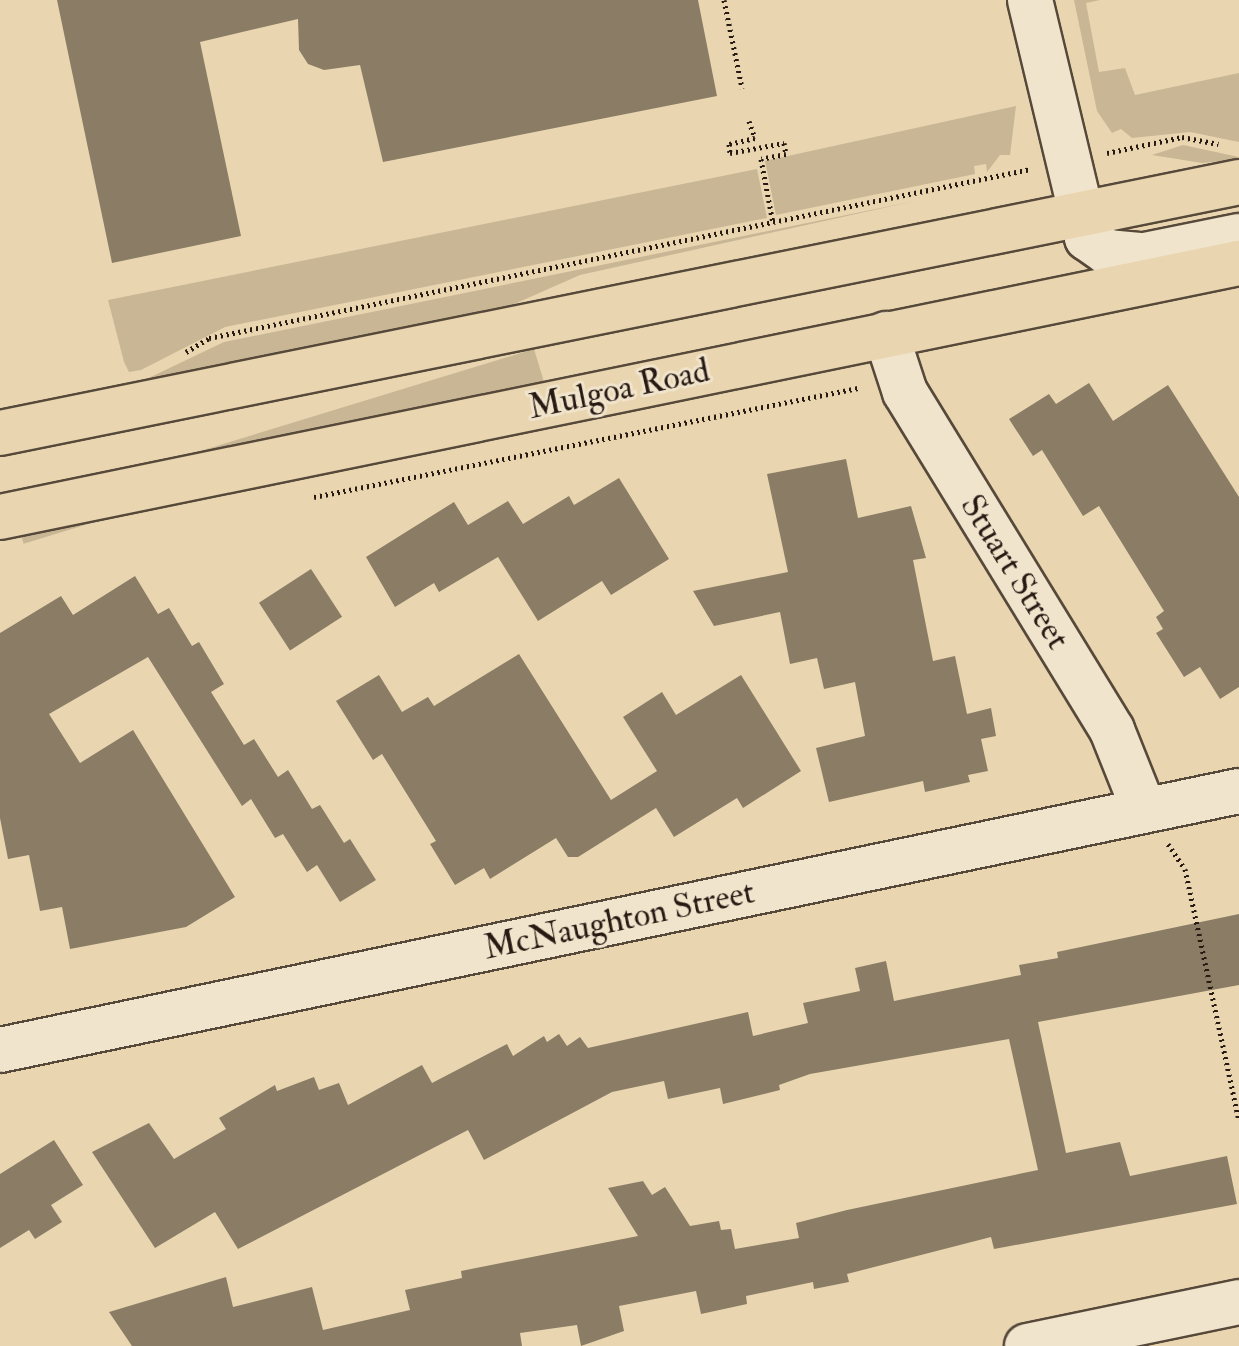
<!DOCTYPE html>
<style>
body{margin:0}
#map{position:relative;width:1239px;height:1346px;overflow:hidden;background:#e9d6b0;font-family:"IM FELL Double Pica",serif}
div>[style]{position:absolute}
.green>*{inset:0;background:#c8b695;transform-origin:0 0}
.building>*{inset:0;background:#8b7c65;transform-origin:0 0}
.path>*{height:5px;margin-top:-2.5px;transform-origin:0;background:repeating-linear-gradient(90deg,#261a13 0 2px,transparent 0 6px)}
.roads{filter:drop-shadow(2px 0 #57493a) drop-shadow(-2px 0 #57493a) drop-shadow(0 2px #57493a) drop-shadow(0 -2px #57493a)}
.minor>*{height:44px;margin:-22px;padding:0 22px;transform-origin:22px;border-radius:22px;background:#f1e4cc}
.major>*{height:44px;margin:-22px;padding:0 22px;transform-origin:22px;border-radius:22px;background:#e9d6b0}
span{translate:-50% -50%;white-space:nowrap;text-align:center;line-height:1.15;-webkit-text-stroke:6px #f1e4cc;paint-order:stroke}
.street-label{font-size:34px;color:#261a13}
</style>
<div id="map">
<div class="green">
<div style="clip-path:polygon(1074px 0,1100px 0,1086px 3px,1099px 72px,1125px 68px,1135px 95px,1239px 73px,1239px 142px,1190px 132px,1132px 138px,1121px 129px,1112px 133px,1097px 111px)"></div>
<div style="clip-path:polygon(1016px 106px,1010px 155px,1000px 155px,987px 172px,986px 164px,974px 166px,975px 174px,776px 215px,765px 161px)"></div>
<div style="clip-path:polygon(1183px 145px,1239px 157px,1239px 159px,1202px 163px,1152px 155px)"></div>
<div style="clip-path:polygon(757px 169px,767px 218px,225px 327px,141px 370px,129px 372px,124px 362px,108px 300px)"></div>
<div style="clip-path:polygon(915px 201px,580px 275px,494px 313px,136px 384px,224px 342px)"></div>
<div style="left:534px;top:349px;width:37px;height:545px;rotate:73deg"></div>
</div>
<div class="building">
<div style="clip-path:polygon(57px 0,698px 0,717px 96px,383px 162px,360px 65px,324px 70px,308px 64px,299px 50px,298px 19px,200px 42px,241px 236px,112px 263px)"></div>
<div style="clip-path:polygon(1089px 383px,1113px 421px,1168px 385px,1239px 497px,1239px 687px,1220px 699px,1200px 667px,1184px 677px,1156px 633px,1163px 629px,1156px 617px,1164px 611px,1099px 506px,1083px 516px,1042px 450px,1033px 456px,1009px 419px,1049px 394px,1056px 404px)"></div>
<div style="clip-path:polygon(846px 459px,858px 518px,911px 506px,926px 558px,913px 560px,933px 661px,955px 656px,967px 714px,991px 708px,996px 736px,981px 739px,988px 771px,968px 775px,970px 782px,925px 792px,923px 781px,829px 802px,816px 748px,865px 736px,855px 682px,824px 689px,817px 658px,790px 664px,780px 612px,714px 626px,693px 591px,788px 572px,767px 474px)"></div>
<div style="clip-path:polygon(619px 478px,669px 559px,611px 595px,602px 581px,538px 621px,498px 557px,439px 592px,434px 583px,395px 607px,366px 557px,454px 502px,468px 525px,508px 501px,523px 524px,569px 496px,574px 505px)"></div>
<div style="left:311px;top:569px;width:57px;height:62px;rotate:57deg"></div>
<div style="clip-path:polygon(135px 576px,158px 614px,169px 608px,192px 646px,199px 642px,224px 684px,211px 692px,244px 745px,254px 739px,278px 777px,288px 770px,312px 809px,320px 805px,344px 843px,350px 839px,376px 880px,340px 902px,317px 865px,307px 872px,283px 834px,275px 838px,251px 799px,242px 806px,148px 657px,49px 714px,80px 763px,133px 730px,235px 897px,186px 927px,70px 949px,62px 907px,40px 911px,29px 855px,8px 859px,0 818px,0 633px,61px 596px,73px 615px)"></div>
<div style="clip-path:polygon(519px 654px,611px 800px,657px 771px,623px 717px,662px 692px,676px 715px,741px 675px,801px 771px,743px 808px,737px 798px,674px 837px,656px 808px,578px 857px,568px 857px,556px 838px,490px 879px,484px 868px,455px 885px,430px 844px,436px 841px,382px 754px,373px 760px,336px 701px,379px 675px,402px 712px,428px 697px,434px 706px)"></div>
<div style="clip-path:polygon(1239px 914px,1239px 985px,1038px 1022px,1066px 1153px,1120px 1142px,1130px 1176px,1227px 1156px,1237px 1204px,994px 1249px,991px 1237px,847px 1274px,849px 1282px,814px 1289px,813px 1282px,746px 1296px,747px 1304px,701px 1314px,696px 1291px,619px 1306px,624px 1331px,581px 1346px,577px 1325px,520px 1333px,522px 1346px,132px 1346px,109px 1312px,226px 1277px,233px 1307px,312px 1287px,323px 1330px,410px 1310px,405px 1290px,462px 1278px,461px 1271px,638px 1236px,608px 1188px,643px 1181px,652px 1195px,665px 1187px,690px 1226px,719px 1221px,721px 1230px,731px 1229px,735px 1249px,799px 1238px,796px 1223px,847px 1210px,1038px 1170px,1009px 1039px,810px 1074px,779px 1085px,780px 1090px,723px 1104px,720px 1088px,668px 1099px,664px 1081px,612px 1092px,484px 1160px,468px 1130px,238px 1249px,215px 1212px,155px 1248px,92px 1152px,149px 1123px,174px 1159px,226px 1129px,219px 1118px,275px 1085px,277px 1091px,314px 1077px,319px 1090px,339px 1083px,348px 1105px,422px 1065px,432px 1083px,507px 1044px,513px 1056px,544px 1036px,547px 1042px,559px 1034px,567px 1046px,580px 1037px,588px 1048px,748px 1012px,753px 1036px,808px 1023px,803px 1003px,860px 991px,855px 968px,886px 961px,894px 1001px,1021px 975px,1019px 965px,1058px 958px,1057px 952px)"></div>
<div style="clip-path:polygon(54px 1140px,83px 1185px,51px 1205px,62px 1222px,35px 1239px,29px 1230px,0 1248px,0 1174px)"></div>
</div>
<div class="path">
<div style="left:724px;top:0;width:90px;rotate:78.4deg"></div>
<div style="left:749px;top:121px;width:18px;rotate:71deg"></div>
<div style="left:755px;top:138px;width:27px;rotate:167deg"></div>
<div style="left:729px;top:144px;width:9px;rotate:84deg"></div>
<div style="left:730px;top:153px;width:55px;rotate:-10.5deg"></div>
<div style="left:784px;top:143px;width:11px;rotate:80deg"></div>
<div style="left:786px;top:154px;width:25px;rotate:169deg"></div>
<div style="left:761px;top:159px;width:65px;rotate:79.4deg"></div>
<div style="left:1107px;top:153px;width:77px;rotate:-12deg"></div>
<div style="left:1182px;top:137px;width:37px;rotate:11deg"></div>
<div style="left:186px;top:352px;width:27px;rotate:-31deg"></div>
<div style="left:209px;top:338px;width:839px;rotate:-11.62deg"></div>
<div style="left:314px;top:497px;width:555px;rotate:-11.33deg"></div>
<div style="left:1168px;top:844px;width:30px;rotate:56deg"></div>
<div style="left:1185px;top:869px;width:257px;rotate:77.9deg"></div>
</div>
<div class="roads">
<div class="minor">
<div style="left:1030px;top:0;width:245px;rotate:76.5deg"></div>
<div style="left:1087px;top:238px;width:24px;rotate:35deg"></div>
<div style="left:1107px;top:252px;width:38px;rotate:5deg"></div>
<div style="left:1145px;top:255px;width:96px;rotate:-11.4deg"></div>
<div style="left:886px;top:334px;width:61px;rotate:71.9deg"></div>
<div style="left:905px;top:392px;width:396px;rotate:58.5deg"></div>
<div style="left:1112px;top:730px;width:86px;rotate:68.2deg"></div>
<div style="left:0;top:1050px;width:1266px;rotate:-11.81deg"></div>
<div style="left:1027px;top:1346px;width:217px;rotate:-11.7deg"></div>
</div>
<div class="major">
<div style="left:0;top:433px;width:1264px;rotate:-11.45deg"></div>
<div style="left:0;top:517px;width:1265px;rotate:-11.59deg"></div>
</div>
</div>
<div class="street-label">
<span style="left:619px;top:389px;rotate:-12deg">Mulgoa Road</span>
<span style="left:1015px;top:572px;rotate:58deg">Stuart Street</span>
<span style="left:619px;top:920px;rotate:-12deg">McNaughton Street</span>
</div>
</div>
